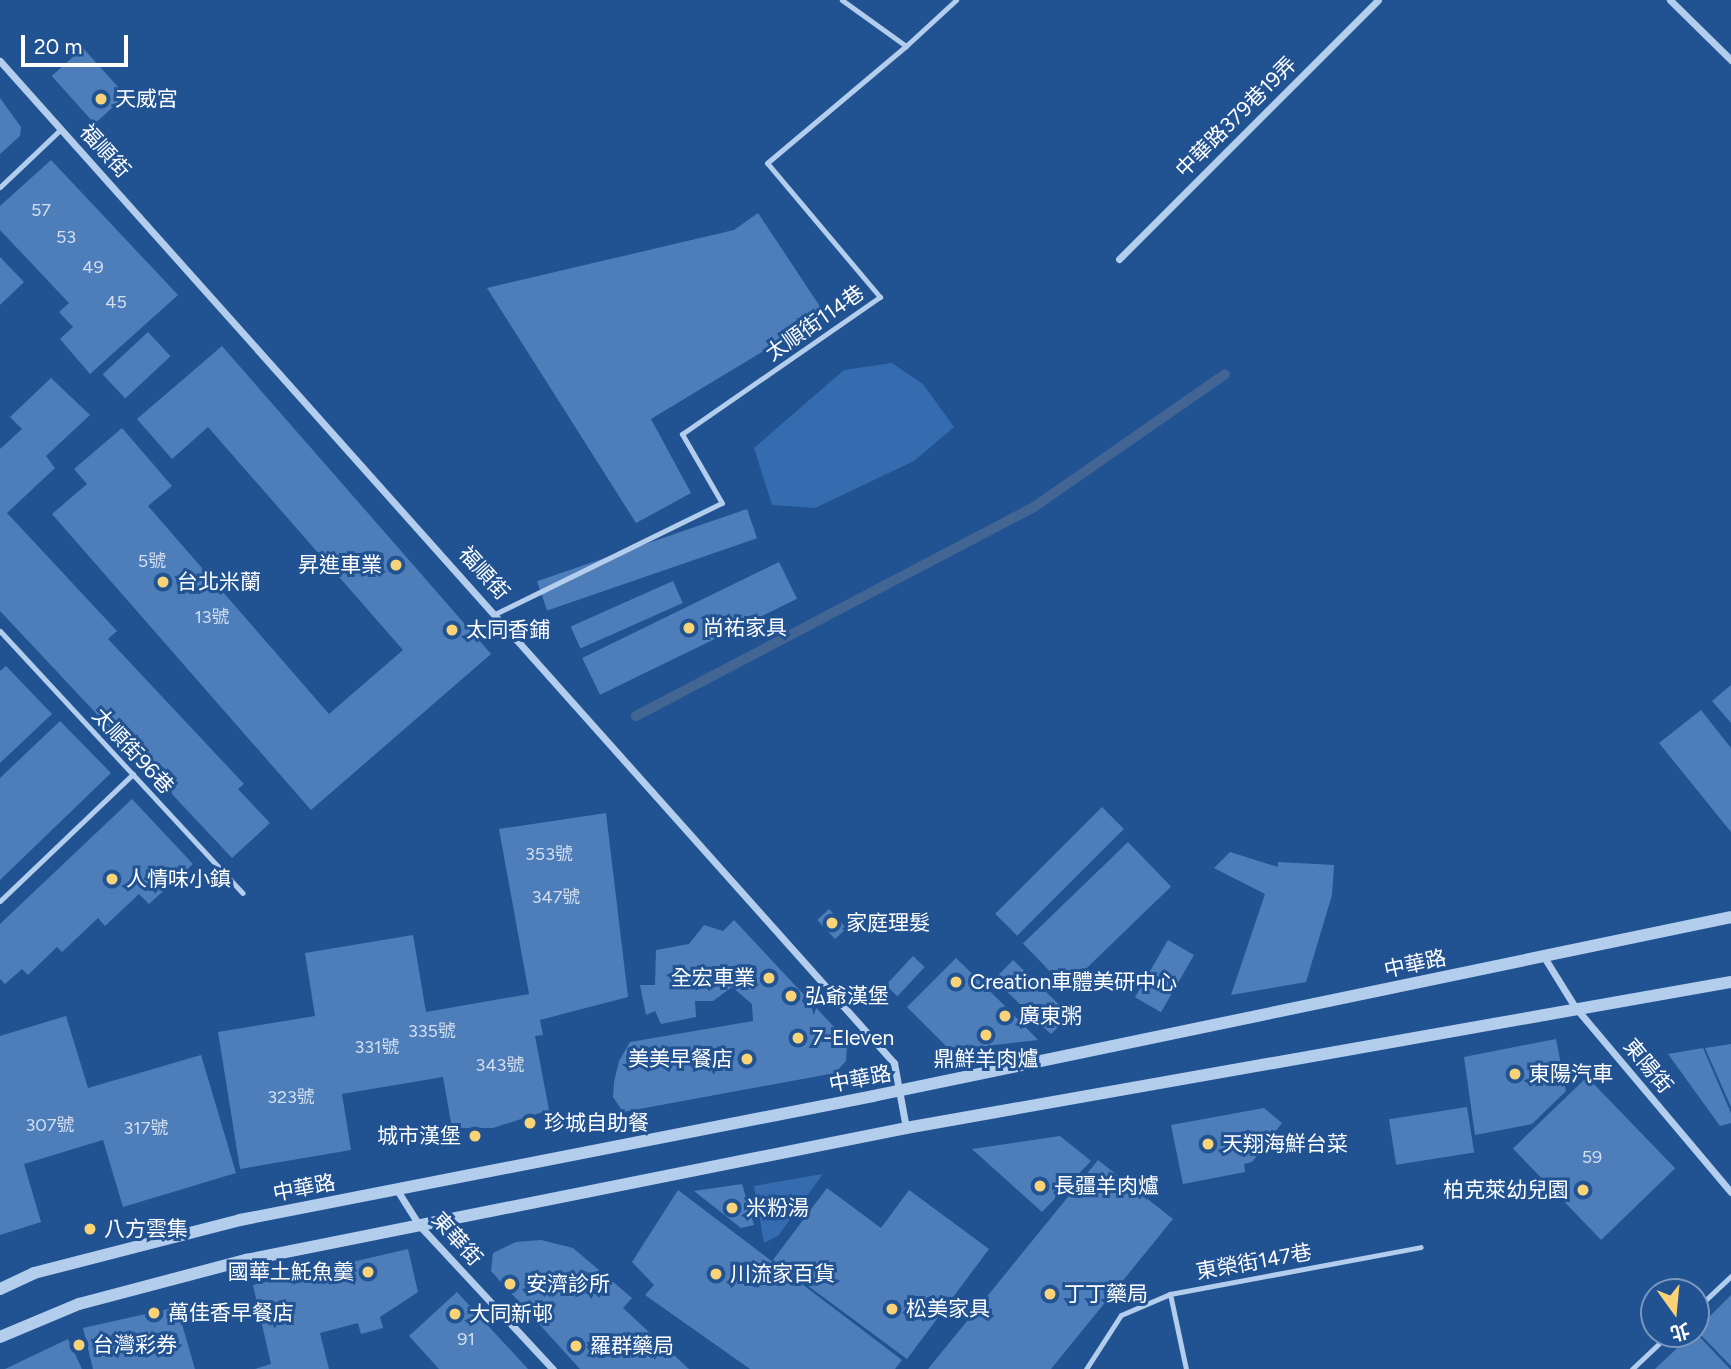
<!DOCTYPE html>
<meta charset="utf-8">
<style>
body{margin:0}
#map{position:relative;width:1731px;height:1369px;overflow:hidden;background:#215292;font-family:Figtree,"Noto Sans TC",sans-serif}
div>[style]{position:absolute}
.green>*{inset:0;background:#356caf}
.stream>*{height:10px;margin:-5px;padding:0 5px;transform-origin:5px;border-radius:5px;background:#436593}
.building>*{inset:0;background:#4e7eba;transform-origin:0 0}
.service>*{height:5px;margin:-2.5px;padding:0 2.5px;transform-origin:2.5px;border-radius:2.5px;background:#b3cded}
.minor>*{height:7px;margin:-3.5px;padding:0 3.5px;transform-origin:3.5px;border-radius:3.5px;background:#b3cded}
.tertiary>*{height:12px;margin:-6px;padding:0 6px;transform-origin:6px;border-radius:6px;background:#b3cded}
.dots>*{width:19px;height:19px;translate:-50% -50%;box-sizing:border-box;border:4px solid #215292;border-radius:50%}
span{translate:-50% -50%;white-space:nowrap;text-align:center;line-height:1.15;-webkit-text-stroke:6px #215292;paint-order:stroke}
.number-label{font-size:18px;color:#d3dfee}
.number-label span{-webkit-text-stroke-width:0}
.poi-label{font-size:21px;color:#fff}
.left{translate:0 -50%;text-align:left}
.right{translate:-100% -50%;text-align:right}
.street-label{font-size:21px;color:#fff}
.north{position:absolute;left:1640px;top:1278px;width:70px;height:70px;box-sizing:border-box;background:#215292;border:2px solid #7a97be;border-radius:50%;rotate:165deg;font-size:19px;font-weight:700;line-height:28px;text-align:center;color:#fff}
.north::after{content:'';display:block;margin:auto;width:24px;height:32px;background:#f9d375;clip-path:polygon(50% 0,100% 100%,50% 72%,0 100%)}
.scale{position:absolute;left:21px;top:35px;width:107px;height:32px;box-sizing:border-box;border:4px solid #fff;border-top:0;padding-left:9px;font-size:21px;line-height:24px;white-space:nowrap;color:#fff;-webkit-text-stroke:5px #215292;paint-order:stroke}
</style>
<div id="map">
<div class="green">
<div style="clip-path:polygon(892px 363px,923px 384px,954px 427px,914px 461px,815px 508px,772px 505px,754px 448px,844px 370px)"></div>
<div style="clip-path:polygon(823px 1174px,778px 1236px,764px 1243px,754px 1186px)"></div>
</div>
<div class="stream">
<div style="left:636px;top:716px;width:446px;rotate:-27.7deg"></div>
<div style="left:1031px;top:509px;width:236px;rotate:-34.8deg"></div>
</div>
<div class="building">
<div style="left:83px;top:48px;width:64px;height:42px;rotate:48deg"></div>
<div style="clip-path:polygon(0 98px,21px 127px,20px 136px,0 154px)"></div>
<div style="clip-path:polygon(51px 160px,178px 295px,90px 374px,60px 339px,73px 327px,59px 312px,69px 303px,0 230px,0 206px)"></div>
<div style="clip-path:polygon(758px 213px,825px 314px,651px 419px,691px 493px,636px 523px,487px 288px,734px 230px)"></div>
<div style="clip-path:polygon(0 257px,24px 282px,0 305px)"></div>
<div style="left:148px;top:332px;width:33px;height:62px;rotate:47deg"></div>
<div style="clip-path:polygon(222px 346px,491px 654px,311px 810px,52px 514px,87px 484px,74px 469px,122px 428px,172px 486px,148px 506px,329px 714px,403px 650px,208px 427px,172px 459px,137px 419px)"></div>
<div style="clip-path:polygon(51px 378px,90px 415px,46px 456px,55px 468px,7px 513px,117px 631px,108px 639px,244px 784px,238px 789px,270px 823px,232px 858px,0 611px,0 449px,22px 429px,10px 417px)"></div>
<div style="left:747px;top:509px;width:31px;height:222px;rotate:71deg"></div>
<div style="left:779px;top:562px;width:41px;height:219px;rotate:64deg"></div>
<div style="left:673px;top:581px;width:24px;height:112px;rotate:66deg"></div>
<div style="clip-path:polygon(6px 666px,52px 714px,0 763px,0 671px)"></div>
<div style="clip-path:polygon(1731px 685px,1731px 723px,1712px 701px)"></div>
<div style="clip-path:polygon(1701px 710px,1731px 748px,1731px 832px,1659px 743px)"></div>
<div style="clip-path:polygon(60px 721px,111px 773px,0 880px,0 778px)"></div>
<div style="clip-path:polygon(132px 799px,193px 864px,149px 904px,139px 894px,105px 926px,98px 918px,62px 952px,57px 947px,28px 975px,22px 969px,5px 984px,0 979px,0 924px)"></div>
<div style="left:1102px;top:807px;width:31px;height:151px;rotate:45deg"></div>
<div style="clip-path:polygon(606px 813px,628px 997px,540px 1020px,543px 1035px,535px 1036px,549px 1110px,493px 1128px,452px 1128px,443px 1077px,342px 1094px,351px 1150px,240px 1169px,218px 1032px,315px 1016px,305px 953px,413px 935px,426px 1012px,529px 994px,499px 829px)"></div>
<div style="left:1128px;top:842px;width:62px;height:146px;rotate:46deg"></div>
<div style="clip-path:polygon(1230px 852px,1278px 867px,1278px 862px,1334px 865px,1332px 895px,1306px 982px,1231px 995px,1265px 894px,1214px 868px)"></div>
<div style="left:829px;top:909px;width:26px;height:16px;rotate:47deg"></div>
<div style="clip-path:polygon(734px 920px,836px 1029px,847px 1044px,846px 1061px,835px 1073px,623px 1112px,613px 1097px,614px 1082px,619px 1061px,630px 1042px,753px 1021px,752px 1004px,732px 987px,713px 1001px,695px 1001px,696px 1017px,661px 1024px,655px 1011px,646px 1015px,640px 985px,655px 985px,656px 950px,689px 944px,704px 925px,723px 931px)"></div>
<div style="left:1168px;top:940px;width:30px;height:66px;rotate:30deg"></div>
<div style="left:913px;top:956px;width:16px;height:40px;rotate:43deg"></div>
<div style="clip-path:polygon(956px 958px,1005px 1006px,1038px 1040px,962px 1049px,946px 1046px,907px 1007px)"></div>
<div style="left:1013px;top:960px;width:79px;height:27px;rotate:44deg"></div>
<div style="clip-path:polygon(66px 1016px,88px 1088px,201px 1055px,236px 1173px,123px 1207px,103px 1140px,24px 1164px,41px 1222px,0 1235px,0 1036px)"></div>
<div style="clip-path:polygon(1556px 1039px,1566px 1091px,1532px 1124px,1475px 1135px,1464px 1057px)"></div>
<div style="clip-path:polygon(1731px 1044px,1731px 1107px,1705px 1048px)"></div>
<div style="clip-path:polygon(1703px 1048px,1731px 1113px,1731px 1123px,1720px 1126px,1668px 1054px)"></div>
<div style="left:1587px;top:1077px;width:127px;height:103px;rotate:46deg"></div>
<div style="left:1467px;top:1107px;width:46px;height:79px;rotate:81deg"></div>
<div style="clip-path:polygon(1264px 1108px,1282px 1123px,1252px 1162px,1244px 1164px,1245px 1172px,1183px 1184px,1171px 1125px)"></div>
<div style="clip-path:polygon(1060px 1136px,1091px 1161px,1042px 1212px,972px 1149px)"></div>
<div style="clip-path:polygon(1098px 1160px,1173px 1219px,1051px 1369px,928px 1369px)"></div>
<div style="clip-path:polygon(742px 1184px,754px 1225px,741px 1228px,694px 1191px)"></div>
<div style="clip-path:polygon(827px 1188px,881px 1228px,909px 1190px,989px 1249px,907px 1359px,773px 1260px)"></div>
<div style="clip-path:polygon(678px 1190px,902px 1360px,895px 1369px,750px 1369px,645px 1295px,654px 1285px,632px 1262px)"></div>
<div style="clip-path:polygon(541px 1240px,573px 1248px,632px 1298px,623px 1308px,689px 1369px,580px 1369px,491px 1271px,493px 1253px,516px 1242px)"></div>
<div style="clip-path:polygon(408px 1249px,418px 1292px,380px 1317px,383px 1328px,361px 1334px,358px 1323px,320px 1333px,329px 1369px,255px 1369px,271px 1364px,253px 1285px)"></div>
<div style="clip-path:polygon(457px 1292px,528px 1369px,439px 1369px,409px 1336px)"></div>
<div style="clip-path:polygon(1731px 1295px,1731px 1366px,1696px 1330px)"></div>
<div style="clip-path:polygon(177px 1307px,195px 1369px,93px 1369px,83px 1328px)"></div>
<div style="clip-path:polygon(1692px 1334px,1697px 1334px,1730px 1369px,1655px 1369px)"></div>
<div style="clip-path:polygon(68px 1339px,82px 1369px,5px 1369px)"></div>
</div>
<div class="service">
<div style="left:906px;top:46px;width:68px;rotate:-42.6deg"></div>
<div style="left:0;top:187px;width:84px;rotate:-43.6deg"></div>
<div style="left:497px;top:613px;width:250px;rotate:-26.1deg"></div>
<div style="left:722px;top:503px;width:80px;rotate:-120.1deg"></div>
<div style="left:682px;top:434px;width:241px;rotate:-34.7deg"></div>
<div style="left:880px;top:297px;width:175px;rotate:-130.1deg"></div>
<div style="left:767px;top:163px;width:182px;rotate:-40.1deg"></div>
<div style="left:906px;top:46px;width:79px;rotate:-144.3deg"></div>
<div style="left:0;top:631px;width:357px;rotate:47.2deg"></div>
<div style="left:0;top:901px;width:184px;rotate:-43.7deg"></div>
<div style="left:1696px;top:1309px;width:48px;rotate:-43.3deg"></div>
<div style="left:1086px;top:1369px;width:64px;rotate:-57.1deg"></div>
<div style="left:1121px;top:1315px;width:53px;rotate:-23.2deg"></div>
<div style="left:1186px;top:1369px;width:77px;rotate:-102deg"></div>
<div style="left:1170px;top:1294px;width:255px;rotate:-10.6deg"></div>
<div style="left:1632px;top:1369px;width:51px;rotate:-43.4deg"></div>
</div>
<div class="minor">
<div style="left:1670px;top:0;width:86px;rotate:44.5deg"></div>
<div style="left:0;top:61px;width:1343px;rotate:48.26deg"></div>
<div style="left:894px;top:1063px;width:66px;rotate:79.5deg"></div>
<div style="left:1119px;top:259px;width:366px;rotate:-45deg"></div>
<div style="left:1544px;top:957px;width:59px;rotate:58.2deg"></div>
<div style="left:1575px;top:1007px;width:242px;rotate:49.9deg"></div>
<div style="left:397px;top:1190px;width:41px;rotate:57.8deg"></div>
<div style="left:419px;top:1225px;width:197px;rotate:47.1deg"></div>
</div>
<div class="tertiary">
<div style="left:0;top:1289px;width:38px;rotate:-25deg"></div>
<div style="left:34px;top:1273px;width:213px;rotate:-14.4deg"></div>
<div style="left:240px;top:1220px;width:645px;rotate:-11.08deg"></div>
<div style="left:873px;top:1096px;width:876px;rotate:-11.78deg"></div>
<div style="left:0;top:1337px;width:86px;rotate:-22.7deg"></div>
<div style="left:79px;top:1304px;width:173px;rotate:-14.8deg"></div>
<div style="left:246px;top:1260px;width:673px;rotate:-11.31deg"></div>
<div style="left:906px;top:1128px;width:838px;rotate:-10.04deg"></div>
</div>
<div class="dots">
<div style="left:101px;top:99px;background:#f9d375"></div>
<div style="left:396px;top:565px;background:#f9d375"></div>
<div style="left:163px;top:582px;background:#f9d375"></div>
<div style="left:689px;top:628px;background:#f9d375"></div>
<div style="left:452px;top:630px;background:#f9d375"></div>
<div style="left:112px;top:879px;background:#f9d375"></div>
<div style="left:832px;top:923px;background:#f9d375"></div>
<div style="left:769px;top:978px;background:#f9d375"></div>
<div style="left:956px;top:982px;background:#f9d375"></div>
<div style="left:791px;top:996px;background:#f9d375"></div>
<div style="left:1005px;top:1016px;background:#f9d375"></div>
<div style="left:986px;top:1035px;background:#f9d375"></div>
<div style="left:798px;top:1038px;background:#f9d375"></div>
<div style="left:747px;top:1059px;background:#f9d375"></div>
<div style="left:1515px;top:1074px;background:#f9d375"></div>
<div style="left:530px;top:1123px;background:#f9d375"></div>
<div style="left:475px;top:1136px;background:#f9d375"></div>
<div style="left:1208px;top:1144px;background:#f9d375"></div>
<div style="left:1040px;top:1186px;background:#f9d375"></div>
<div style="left:1583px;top:1190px;background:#f9d375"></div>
<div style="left:732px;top:1208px;background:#f9d375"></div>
<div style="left:90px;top:1229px;background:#f9d375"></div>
<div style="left:368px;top:1272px;background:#f9d375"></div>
<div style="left:716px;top:1274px;background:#f9d375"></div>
<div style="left:510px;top:1284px;background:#f9d375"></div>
<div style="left:1050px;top:1294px;background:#f9d375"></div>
<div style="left:892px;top:1309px;background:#f9d375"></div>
<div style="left:154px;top:1313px;background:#f9d375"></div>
<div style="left:455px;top:1314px;background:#f9d375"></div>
<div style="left:79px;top:1345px;background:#f9d375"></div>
<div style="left:576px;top:1346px;background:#f9d375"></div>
</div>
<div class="number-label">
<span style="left:41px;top:210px">57</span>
<span style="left:66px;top:237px">53</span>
<span style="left:93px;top:267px">49</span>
<span style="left:116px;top:302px">45</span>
<span style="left:152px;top:561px">5號</span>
<span style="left:212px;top:617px">13號</span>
<span style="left:549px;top:854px">353號</span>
<span style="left:556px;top:897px">347號</span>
<span style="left:432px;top:1031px">335號</span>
<span style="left:377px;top:1047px">331號</span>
<span style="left:500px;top:1065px">343號</span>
<span style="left:291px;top:1097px">323號</span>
<span style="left:50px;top:1125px">307號</span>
<span style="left:146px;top:1128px">317號</span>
<span style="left:1592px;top:1157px">59</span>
<span style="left:466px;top:1339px">91</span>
</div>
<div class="poi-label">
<span class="left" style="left:115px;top:99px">天威宮</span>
<span class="right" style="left:382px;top:565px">昇進車業</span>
<span class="left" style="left:177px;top:582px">台北米蘭</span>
<span class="left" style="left:703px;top:628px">尚祐家具</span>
<span class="left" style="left:466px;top:630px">太同香鋪</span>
<span class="left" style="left:126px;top:879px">人情味小鎮</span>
<span class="left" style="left:846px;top:923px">家庭理髮</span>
<span class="right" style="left:755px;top:978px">全宏車業</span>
<span class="left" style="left:970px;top:982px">Creation車體美研中心</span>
<span class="left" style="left:805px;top:996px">弘爺漢堡</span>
<span class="left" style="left:1019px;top:1016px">廣東粥</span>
<span class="left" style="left:812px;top:1038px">7-Eleven</span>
<span class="right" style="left:733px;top:1059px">美美早餐店</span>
<span style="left:986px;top:1059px">鼎鮮羊肉爐</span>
<span class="left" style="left:1529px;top:1074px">東陽汽車</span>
<span class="left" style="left:544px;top:1123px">珍城自助餐</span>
<span class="right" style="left:461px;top:1136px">城市漢堡</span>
<span class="left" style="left:1222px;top:1144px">天翔海鮮台菜</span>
<span class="left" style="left:1054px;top:1186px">長疆羊肉爐</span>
<span class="right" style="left:1569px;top:1190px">柏克萊幼兒園</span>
<span class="left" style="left:746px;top:1208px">米粉湯</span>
<span class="left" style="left:104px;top:1229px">八方雲集</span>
<span class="right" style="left:354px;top:1272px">國華土魠魚羹</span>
<span class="left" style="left:730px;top:1274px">川流家百貨</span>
<span class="left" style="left:526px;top:1284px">安濟診所</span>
<span class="left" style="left:1064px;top:1294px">丁丁藥局</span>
<span class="left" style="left:906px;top:1309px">松美家具</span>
<span class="left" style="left:168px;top:1313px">萬佳香早餐店</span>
<span class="left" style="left:469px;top:1314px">大同新邨</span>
<span class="left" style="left:93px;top:1345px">台灣彩券</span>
<span class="left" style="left:590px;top:1346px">羅群藥局</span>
</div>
<div class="street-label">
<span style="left:1236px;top:117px;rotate:-45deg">中華路379巷19弄</span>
<span style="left:105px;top:151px;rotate:48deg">福順街</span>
<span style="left:815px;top:323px;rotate:-35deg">太順街114巷</span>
<span style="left:484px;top:573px;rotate:48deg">福順街</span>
<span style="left:133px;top:751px;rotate:47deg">太順街96巷</span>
<span style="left:1415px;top:964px;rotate:-12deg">中華路</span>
<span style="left:1648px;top:1066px;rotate:50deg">東陽街</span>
<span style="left:860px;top:1079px;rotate:-11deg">中華路</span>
<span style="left:304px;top:1188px;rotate:-11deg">中華路</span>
<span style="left:457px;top:1239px;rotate:48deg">東華街</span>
<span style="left:1254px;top:1262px;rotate:-10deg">東榮街147巷</span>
</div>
<div class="north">北</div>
<div class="scale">20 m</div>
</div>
